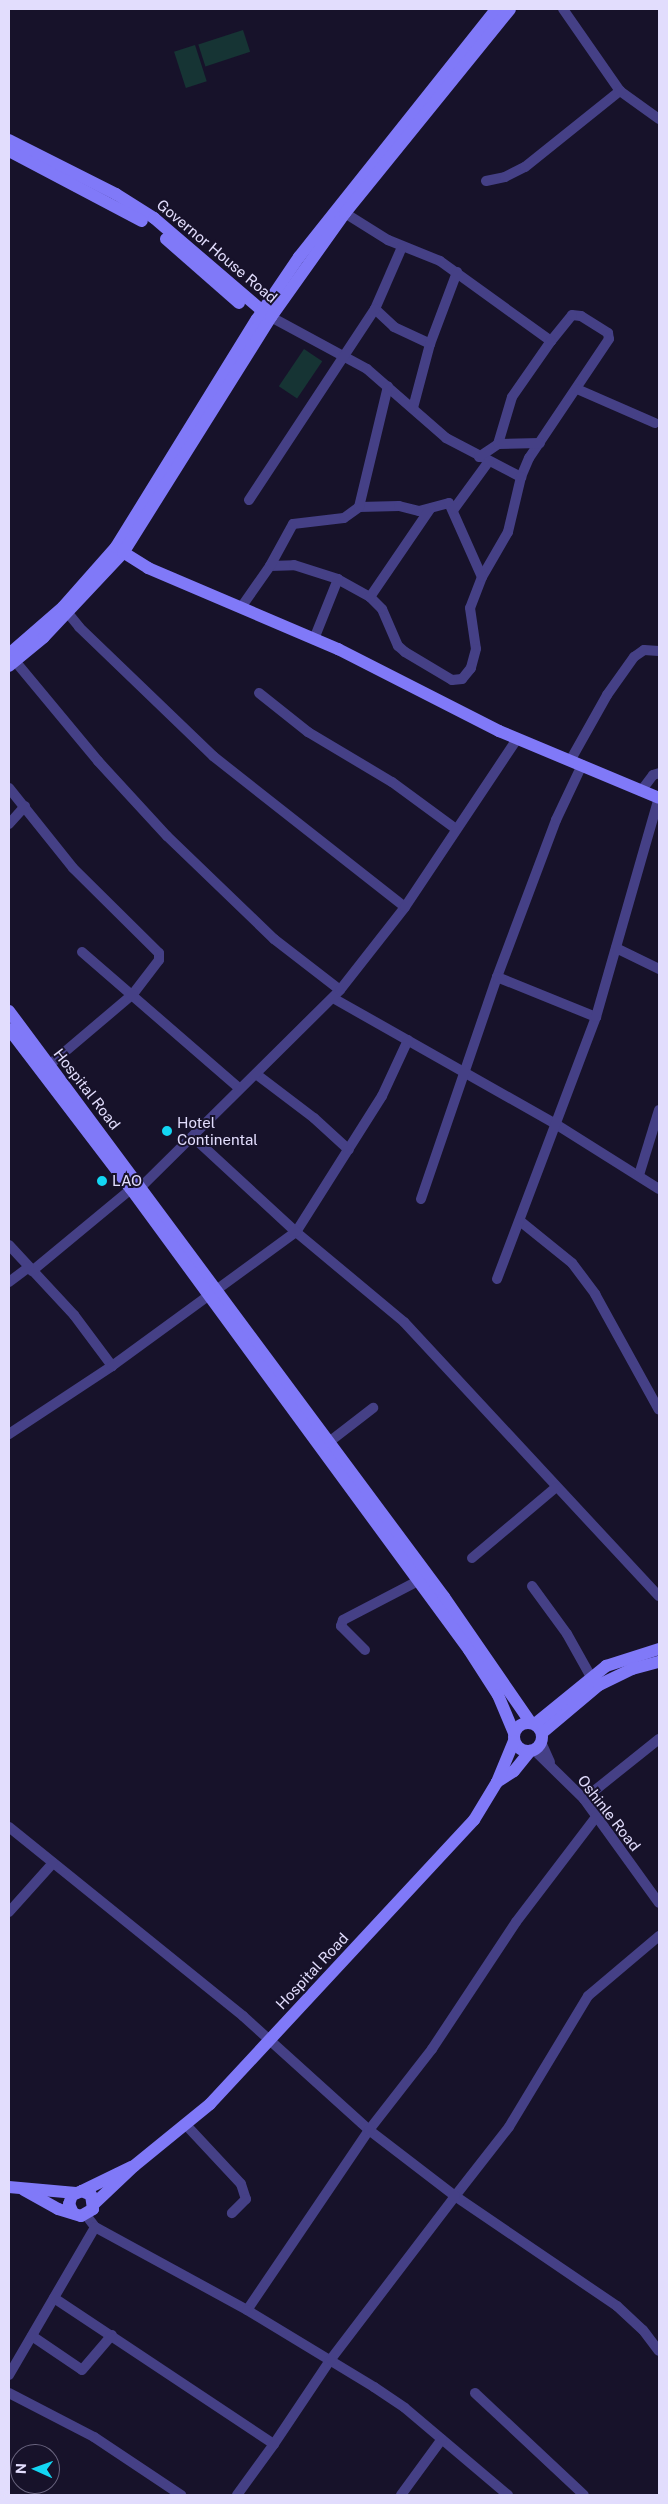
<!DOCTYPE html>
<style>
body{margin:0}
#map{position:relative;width:668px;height:2504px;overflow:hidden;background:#17122a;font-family:"Public Sans",sans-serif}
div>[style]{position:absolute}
.green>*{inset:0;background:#163434;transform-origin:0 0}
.street>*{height:10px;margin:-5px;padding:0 5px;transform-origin:5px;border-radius:5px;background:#454086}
.secondary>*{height:12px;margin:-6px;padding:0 6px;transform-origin:6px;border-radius:6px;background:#8079f8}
.secondary>.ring{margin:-6px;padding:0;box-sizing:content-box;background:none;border:12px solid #8079f8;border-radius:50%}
.dots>*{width:14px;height:14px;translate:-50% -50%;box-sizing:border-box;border:2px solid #17122a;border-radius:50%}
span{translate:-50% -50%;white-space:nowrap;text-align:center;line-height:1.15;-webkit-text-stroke:4px #17122a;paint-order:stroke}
.street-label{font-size:15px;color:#e2ddfd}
.poi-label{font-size:15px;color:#e2ddfd}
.left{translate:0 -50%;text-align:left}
.frame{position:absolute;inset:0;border:10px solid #e2ddfd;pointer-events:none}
.north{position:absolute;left:10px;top:2444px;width:50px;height:50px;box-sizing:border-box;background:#17122a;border:1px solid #68637e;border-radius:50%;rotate:272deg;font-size:14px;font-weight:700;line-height:20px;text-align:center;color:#e2ddfd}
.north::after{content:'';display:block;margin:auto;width:18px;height:22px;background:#13d6f3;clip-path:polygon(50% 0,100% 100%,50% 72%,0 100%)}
</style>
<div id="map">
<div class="green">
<div style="left:243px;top:30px;width:23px;height:47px;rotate:72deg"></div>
<div style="left:195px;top:45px;width:38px;height:22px;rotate:72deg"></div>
<div style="left:304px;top:349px;width:22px;height:45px;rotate:34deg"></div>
</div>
<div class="street">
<div style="left:563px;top:9px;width:100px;rotate:55.2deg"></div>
<div style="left:620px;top:91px;width:48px;rotate:35.7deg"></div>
<div style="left:486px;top:181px;width:19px;rotate:-12deg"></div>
<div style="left:505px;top:177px;width:22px;rotate:-27deg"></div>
<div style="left:525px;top:167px;width:122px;rotate:-38.7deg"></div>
<div style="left:340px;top:210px;width:57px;rotate:32deg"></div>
<div style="left:388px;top:240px;width:56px;rotate:22deg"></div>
<div style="left:440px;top:261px;width:137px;rotate:35.8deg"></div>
<div style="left:551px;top:341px;width:33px;rotate:-51deg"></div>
<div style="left:572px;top:315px;width:9px;rotate:6deg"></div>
<div style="left:581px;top:316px;width:32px;rotate:32deg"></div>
<div style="left:608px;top:333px;width:6px;rotate:81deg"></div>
<div style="left:609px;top:339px;width:143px;rotate:123.9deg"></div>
<div style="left:529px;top:458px;width:21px;rotate:113deg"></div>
<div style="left:402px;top:247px;width:68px;rotate:113.5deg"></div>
<div style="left:375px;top:309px;width:26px;rotate:43deg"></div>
<div style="left:394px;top:327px;width:40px;rotate:25deg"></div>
<div style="left:430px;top:344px;width:66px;rotate:104.9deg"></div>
<div style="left:271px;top:317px;width:109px;rotate:28.4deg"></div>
<div style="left:367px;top:369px;width:105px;rotate:41.1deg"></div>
<div style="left:446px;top:438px;width:85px;rotate:27.5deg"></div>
<div style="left:521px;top:477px;width:57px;rotate:103.3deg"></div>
<div style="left:508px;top:532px;width:52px;rotate:120deg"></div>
<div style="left:482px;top:577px;width:33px;rotate:111deg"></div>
<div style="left:470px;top:608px;width:41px;rotate:81.7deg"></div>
<div style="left:476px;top:649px;width:20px;rotate:105deg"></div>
<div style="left:471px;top:668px;width:14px;rotate:129deg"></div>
<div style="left:462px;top:679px;width:10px;rotate:174deg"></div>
<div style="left:452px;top:680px;width:55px;rotate:-149.2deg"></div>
<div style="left:405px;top:652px;width:9px;rotate:-139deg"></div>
<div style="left:398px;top:646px;width:40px;rotate:-113.4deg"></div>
<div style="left:382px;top:609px;width:17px;rotate:-135deg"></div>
<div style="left:370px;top:597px;width:37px;rotate:-151deg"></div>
<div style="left:430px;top:344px;width:77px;rotate:-69.4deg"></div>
<div style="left:577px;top:389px;width:85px;rotate:23.6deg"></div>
<div style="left:498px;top:444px;width:49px;rotate:-73.4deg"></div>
<div style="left:512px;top:397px;width:68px;rotate:-55.1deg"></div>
<div style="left:479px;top:457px;width:23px;rotate:-34deg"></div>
<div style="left:498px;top:444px;width:42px;rotate:-1.4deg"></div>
<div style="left:249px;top:500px;width:229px;rotate:-56.6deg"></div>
<div style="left:359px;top:507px;width:40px;rotate:-1.4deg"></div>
<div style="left:399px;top:506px;width:21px;rotate:14deg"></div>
<div style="left:419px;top:511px;width:31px;rotate:-15deg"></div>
<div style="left:449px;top:503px;width:81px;rotate:66deg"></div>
<div style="left:454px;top:509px;width:59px;rotate:-53.9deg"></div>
<div style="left:270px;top:566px;width:24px;rotate:-2deg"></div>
<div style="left:294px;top:565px;width:46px;rotate:17.7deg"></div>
<div style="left:338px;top:579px;width:65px;rotate:111.8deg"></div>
<div style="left:370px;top:597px;width:107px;rotate:-55.7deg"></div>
<div style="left:242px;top:606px;width:49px;rotate:-55deg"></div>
<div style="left:270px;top:566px;width:48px;rotate:-61.3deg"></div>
<div style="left:293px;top:524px;width:51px;rotate:-6.7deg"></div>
<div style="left:344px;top:518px;width:19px;rotate:-36deg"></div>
<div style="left:359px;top:507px;width:124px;rotate:-76.5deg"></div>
<div style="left:63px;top:607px;width:26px;rotate:51deg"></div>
<div style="left:79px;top:627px;width:186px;rotate:43.9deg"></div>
<div style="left:213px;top:756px;width:244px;rotate:38.2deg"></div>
<div style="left:15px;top:661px;width:130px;rotate:50.3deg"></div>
<div style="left:98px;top:761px;width:102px;rotate:47.4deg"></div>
<div style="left:167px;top:836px;width:149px;rotate:43.9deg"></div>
<div style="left:274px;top:939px;width:83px;rotate:37.7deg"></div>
<div style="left:259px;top:693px;width:63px;rotate:38.5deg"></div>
<div style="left:308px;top:732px;width:98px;rotate:30.8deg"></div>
<div style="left:392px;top:782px;width:79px;rotate:36.3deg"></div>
<div style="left:570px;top:761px;width:76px;rotate:-60.7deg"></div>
<div style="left:607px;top:695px;width:47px;rotate:-54.6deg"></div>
<div style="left:634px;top:657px;width:12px;rotate:-35deg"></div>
<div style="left:644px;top:650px;width:15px;rotate:4deg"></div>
<div style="left:9px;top:788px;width:102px;rotate:51.3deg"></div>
<div style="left:73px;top:868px;width:121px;rotate:44.7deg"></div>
<div style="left:159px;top:953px;width:7px;rotate:90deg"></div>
<div style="left:159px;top:960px;width:43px;rotate:127.4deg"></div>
<div style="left:133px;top:994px;width:111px;rotate:139.7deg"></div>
<div style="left:641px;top:791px;width:20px;rotate:-53deg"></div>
<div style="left:653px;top:775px;width:6px;rotate:-18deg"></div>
<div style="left:9px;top:824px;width:24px;rotate:-48deg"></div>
<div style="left:616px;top:948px;width:48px;rotate:26deg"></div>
<div style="left:82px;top:952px;width:208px;rotate:40.9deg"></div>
<div style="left:497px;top:977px;width:168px;rotate:-69.4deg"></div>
<div style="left:556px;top:820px;width:61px;rotate:-64.7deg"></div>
<div style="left:333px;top:998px;width:254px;rotate:29.5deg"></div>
<div style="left:554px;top:1123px;width:124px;rotate:32.2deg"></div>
<div style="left:408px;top:1040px;width:62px;rotate:114.9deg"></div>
<div style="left:382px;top:1096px;width:161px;rotate:122.3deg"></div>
<div style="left:296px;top:1232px;width:141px;rotate:39.8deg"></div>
<div style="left:404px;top:1322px;width:374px;rotate:47.1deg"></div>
<div style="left:256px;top:1074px;width:73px;rotate:37.2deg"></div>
<div style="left:314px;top:1118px;width:47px;rotate:42.4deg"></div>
<div style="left:639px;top:1175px;width:68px;rotate:-72.9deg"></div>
<div style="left:142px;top:1186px;width:279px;rotate:-44.7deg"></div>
<div style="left:340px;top:990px;width:105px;rotate:-51.9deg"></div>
<div style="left:405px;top:907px;width:202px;rotate:-56.3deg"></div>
<div style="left:421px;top:1199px;width:235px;rotate:-71.1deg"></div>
<div style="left:497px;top:977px;width:107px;rotate:22deg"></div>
<div style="left:520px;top:1221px;width:67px;rotate:38.9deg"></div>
<div style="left:572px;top:1263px;width:39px;rotate:53deg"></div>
<div style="left:595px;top:1294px;width:132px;rotate:61.1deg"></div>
<div style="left:9px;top:1245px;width:96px;rotate:47.1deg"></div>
<div style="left:74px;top:1315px;width:64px;rotate:53.3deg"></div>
<div style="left:32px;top:1271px;width:129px;rotate:-39.6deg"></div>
<div style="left:497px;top:1279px;width:280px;rotate:-69.3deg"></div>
<div style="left:596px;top:1017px;width:228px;rotate:-74deg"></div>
<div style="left:9px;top:1282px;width:25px;rotate:-37deg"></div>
<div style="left:9px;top:1434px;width:123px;rotate:-33.4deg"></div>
<div style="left:112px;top:1366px;width:228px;rotate:-36.1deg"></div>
<div style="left:296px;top:1232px;width:140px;rotate:-137.3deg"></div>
<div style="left:329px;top:1442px;width:56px;rotate:-37.7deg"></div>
<div style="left:472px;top:1558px;width:109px;rotate:-40.1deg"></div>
<div style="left:532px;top:1586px;width:59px;rotate:53.9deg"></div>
<div style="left:567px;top:1634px;width:49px;rotate:60.8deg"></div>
<div style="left:365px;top:1650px;width:34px;rotate:-135deg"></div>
<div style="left:341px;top:1626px;width:6px;rotate:-72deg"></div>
<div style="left:343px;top:1620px;width:85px;rotate:-27.5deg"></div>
<div style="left:541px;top:1742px;width:22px;rotate:66deg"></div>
<div style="left:534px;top:1750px;width:70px;rotate:44.4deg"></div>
<div style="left:584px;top:1799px;width:128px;rotate:54.2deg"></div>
<div style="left:584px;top:1799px;width:96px;rotate:-38.7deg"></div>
<div style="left:9px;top:1827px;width:301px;rotate:38.9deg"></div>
<div style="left:243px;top:2016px;width:170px;rotate:42.1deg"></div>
<div style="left:369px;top:2130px;width:217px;rotate:124.1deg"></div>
<div style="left:9px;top:1912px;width:66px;rotate:-48.1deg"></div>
<div style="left:659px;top:1936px;width:93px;rotate:139.8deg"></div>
<div style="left:588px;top:1996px;width:153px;rotate:121.1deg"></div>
<div style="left:509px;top:2127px;width:88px;rotate:128deg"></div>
<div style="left:455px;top:2196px;width:196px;rotate:34.2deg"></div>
<div style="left:617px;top:2306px;width:35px;rotate:43deg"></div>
<div style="left:643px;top:2330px;width:26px;rotate:53deg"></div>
<div style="left:187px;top:2126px;width:79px;rotate:47deg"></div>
<div style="left:241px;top:2184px;width:16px;rotate:72deg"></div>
<div style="left:246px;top:2199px;width:20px;rotate:135deg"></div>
<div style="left:86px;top:2215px;width:15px;rotate:53deg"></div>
<div style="left:95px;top:2227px;width:173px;rotate:28.6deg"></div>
<div style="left:247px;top:2310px;width:149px;rotate:31.2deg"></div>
<div style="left:374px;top:2387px;width:37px;rotate:34deg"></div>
<div style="left:405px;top:2408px;width:135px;rotate:40.2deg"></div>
<div style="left:54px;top:2298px;width:264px;rotate:33.6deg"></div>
<div style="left:274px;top:2444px;width:63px;rotate:126deg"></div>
<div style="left:32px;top:2336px;width:60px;rotate:34.2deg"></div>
<div style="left:82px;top:2370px;width:46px;rotate:-49.4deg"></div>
<div style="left:9px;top:2375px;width:171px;rotate:-59.8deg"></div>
<div style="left:9px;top:2393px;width:96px;rotate:27.4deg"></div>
<div style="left:94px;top:2437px;width:105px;rotate:33.7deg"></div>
<div style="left:475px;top:2393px;width:149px;rotate:43.1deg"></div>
<div style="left:274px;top:2444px;width:102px;rotate:-56.2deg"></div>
<div style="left:331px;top:2359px;width:205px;rotate:-52.7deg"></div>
<div style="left:455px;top:2196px;width:108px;rotate:-142.5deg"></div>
<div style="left:369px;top:2130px;width:103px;rotate:-52.1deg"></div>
<div style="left:432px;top:2049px;width:152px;rotate:-56.5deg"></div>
<div style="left:516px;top:1922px;width:132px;rotate:-52.7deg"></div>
<div style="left:401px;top:2495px;width:69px;rotate:-53.8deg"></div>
</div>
<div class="secondary">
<div style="left:9px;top:140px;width:120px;rotate:26.8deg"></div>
<div style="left:116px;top:194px;width:45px;rotate:32.3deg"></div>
<div style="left:154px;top:218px;width:149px;rotate:40.6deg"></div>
<div style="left:9px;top:151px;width:150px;rotate:27.8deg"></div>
<div style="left:166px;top:239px;width:97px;rotate:41.2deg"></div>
<div style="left:118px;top:549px;width:36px;rotate:32deg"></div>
<div style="left:148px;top:568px;width:207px;rotate:23.1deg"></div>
<div style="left:338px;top:649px;width:181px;rotate:27deg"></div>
<div style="left:499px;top:731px;width:173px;rotate:22.7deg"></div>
<div style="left:9px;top:654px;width:72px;rotate:-41deg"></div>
<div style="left:63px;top:607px;width:80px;rotate:-48.5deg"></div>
<div style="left:116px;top:547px;width:268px;rotate:-58.3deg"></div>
<div style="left:257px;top:319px;width:75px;rotate:-55.9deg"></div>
<div style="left:299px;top:257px;width:317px;rotate:-51.5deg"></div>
<div style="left:9px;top:666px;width:45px;rotate:-39.6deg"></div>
<div style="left:44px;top:637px;width:115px;rotate:-46.8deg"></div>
<div style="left:123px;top:553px;width:279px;rotate:-57.9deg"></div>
<div style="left:271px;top:317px;width:128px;rotate:-54.6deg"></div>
<div style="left:345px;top:213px;width:262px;rotate:-51deg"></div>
<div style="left:9px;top:1011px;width:730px;rotate:53.41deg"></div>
<div style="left:444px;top:1597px;width:153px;rotate:55.4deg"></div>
<div style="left:9px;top:1029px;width:201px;rotate:52.7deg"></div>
<div style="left:131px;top:1189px;width:572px;rotate:53.75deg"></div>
<div style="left:469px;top:1650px;width:54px;rotate:57.2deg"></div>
<div style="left:498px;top:1695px;width:41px;rotate:67.2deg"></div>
<div class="ring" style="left:514px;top:1723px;width:16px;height:16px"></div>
<div style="left:535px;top:1724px;width:92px;rotate:-39.2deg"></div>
<div style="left:606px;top:1666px;width:56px;rotate:-17.8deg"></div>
<div style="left:542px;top:1733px;width:75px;rotate:-40.1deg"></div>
<div style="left:599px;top:1685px;width:37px;rotate:-26deg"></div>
<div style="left:632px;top:1669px;width:28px;rotate:-15deg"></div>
<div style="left:497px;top:1782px;width:20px;rotate:-33deg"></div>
<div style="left:514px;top:1771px;width:26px;rotate:-51deg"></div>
<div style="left:9px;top:2187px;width:67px;rotate:5.1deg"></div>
<div style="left:24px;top:2190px;width:39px;rotate:29deg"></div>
<div style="left:58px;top:2209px;width:24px;rotate:17deg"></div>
<div style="left:81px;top:2216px;width:14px;rotate:-30deg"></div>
<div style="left:93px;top:2209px;width:14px;rotate:-98deg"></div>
<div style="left:91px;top:2195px;width:10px;rotate:-156deg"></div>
<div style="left:82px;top:2191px;width:11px;rotate:158deg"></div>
<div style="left:72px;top:2195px;width:9px;rotate:108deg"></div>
<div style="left:69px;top:2204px;width:10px;rotate:66deg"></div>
<div style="left:82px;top:2191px;width:55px;rotate:-26.1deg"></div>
<div style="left:94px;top:2204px;width:55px;rotate:-43.5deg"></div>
<div style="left:134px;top:2166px;width:98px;rotate:-39.2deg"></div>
<div style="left:210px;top:2104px;width:388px;rotate:-47.1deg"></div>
<div style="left:474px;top:1820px;width:44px;rotate:-58.8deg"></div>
<div style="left:497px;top:1782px;width:44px;rotate:-67.5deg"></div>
</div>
<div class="dots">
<div style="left:167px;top:1131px;background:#13d6f3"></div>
<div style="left:102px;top:1181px;background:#13d6f3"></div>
</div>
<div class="street-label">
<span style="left:217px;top:251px;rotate:40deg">Governor House Road</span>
<span style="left:87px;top:1089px;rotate:52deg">Hospital Road</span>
<span style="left:609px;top:1813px;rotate:52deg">Oshinle Road</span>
<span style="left:312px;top:1971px;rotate:-47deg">Hospital Road</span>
</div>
<div class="poi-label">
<span class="left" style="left:177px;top:1131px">Hotel<br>Continental</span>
<span class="left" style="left:112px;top:1181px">LAO</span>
</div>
<div class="frame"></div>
<div class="north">N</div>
</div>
